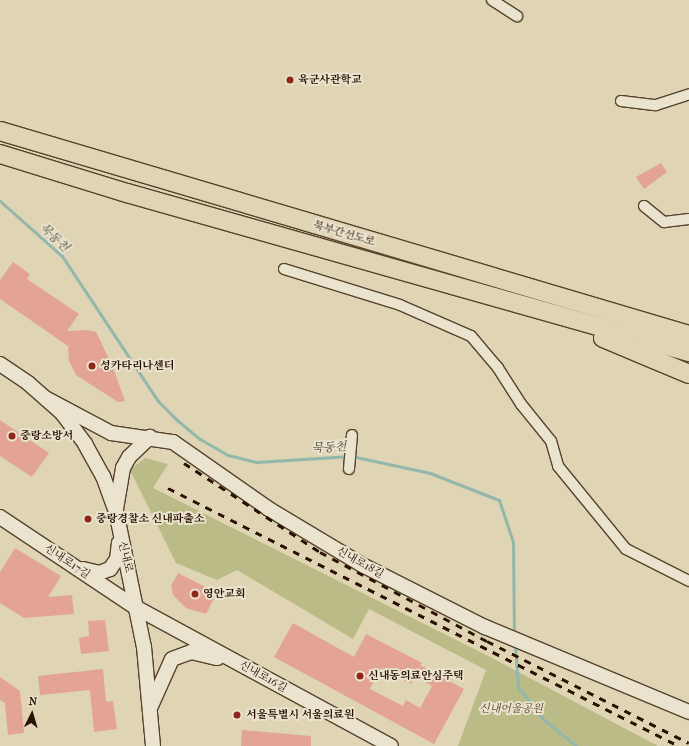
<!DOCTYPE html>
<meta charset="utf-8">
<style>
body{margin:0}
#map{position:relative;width:689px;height:746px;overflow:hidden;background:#dfd4b3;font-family:"IM FELL French Canon","Noto Serif KR",serif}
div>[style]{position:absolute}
.green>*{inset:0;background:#babb87}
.stream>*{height:3px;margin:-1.5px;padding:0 1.5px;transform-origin:1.5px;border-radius:1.5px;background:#93b8ab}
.building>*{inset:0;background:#e3a495}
.roads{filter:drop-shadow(1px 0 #56422d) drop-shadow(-1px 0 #56422d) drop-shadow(0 1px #56422d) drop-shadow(0 -1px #56422d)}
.street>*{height:10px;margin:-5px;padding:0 5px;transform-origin:5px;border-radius:5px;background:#eae3ce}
.secondary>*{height:14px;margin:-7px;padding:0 7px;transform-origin:7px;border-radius:7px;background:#eae3ce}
.highway>*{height:18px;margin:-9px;padding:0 9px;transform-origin:9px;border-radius:9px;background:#dfd4b3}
.rail>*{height:3px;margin-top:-1.5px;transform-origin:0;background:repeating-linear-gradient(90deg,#281100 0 7px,transparent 0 14px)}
.dots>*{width:11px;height:11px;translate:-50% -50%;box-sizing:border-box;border:2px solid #eae3ce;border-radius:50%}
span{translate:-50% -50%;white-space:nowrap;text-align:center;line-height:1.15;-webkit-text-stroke:4px #eae3ce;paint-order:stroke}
.poi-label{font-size:11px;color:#281100;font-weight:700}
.left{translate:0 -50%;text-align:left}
.street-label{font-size:11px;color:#281100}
.park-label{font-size:11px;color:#544428;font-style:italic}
.water-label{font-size:12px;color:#4d4b3c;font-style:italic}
.north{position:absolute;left:12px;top:694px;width:40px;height:40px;-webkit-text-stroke:3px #eae3ce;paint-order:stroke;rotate:5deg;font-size:11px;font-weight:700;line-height:16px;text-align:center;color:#281100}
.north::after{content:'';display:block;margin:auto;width:14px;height:18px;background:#281100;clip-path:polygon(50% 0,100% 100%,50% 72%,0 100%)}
</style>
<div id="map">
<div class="green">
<div style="clip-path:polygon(145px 458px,168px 464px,153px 488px,492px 658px,658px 746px,458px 746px,486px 670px,369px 609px,353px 639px,237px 570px,217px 580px,176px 563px,130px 470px)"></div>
</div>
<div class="stream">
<div style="left:0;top:201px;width:83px;rotate:41.6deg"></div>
<div style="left:62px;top:256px;width:174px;rotate:56.5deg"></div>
<div style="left:158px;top:401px;width:27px;rotate:45deg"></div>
<div style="left:177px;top:420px;width:30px;rotate:40deg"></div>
<div style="left:200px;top:439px;width:32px;rotate:30deg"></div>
<div style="left:228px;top:455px;width:30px;rotate:14deg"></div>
<div style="left:257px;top:462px;width:94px;rotate:-3.7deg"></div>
<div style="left:351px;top:456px;width:81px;rotate:12.1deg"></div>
<div style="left:430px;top:473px;width:74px;rotate:21.4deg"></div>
<div style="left:499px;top:500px;width:44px;rotate:71.6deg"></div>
<div style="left:513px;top:542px;width:93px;rotate:89.4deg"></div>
<div style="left:515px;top:644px;width:43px;rotate:86deg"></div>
<div style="left:518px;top:687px;width:39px;rotate:52deg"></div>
<div style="left:542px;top:718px;width:44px;rotate:39.5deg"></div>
</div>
<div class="building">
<div style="clip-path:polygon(661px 163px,667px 172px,644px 189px,636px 177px)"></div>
<div style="clip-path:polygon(13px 262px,30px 274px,27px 279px,79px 314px,67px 331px,88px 330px,96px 332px,112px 365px,125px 401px,118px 402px,76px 375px,69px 361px,68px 346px,0 299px,0 280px)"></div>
<div style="clip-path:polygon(0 420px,49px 453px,32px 477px,0 456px)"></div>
<div style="clip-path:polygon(15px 548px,61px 576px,48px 597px,72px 595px,74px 614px,24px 618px,0 603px,0 572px)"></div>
<div style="clip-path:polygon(178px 573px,217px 593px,206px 614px,186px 608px,173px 595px,171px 586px)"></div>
<div style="clip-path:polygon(105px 620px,109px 651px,81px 654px,79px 638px,89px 636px,88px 621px)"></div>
<div style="clip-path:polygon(evenodd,293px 623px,354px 657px,366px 634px,422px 663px,420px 665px,464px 689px,434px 744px,274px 657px,293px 623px,381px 668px,411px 684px,415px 676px,432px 686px,420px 708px,406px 700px,403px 706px,370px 689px,381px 668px)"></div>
<div style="clip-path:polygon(103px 669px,106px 702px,113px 701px,117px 729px,94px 732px,90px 690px,40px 695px,38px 676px)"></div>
<div style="clip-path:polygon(0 677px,20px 691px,24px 733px,8px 735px,5px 703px,0 700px)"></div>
<div style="clip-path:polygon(242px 730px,311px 736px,311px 746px,241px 746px)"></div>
</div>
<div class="roads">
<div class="street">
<div style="left:492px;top:0;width:30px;rotate:33deg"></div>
<div style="left:621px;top:101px;width:35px;rotate:7deg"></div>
<div style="left:656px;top:105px;width:35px;rotate:-18deg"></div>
<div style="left:644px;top:206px;width:26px;rotate:39deg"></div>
<div style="left:664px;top:222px;width:25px;rotate:-7deg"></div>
<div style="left:284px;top:269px;width:121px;rotate:17.2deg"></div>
<div style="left:400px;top:305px;width:77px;rotate:23.6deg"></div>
<div style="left:471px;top:336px;width:42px;rotate:49.8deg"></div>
<div style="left:498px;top:368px;width:43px;rotate:57.4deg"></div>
<div style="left:521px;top:404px;width:48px;rotate:51deg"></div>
<div style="left:551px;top:441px;width:26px;rotate:74deg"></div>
<div style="left:558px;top:466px;width:107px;rotate:50.7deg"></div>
<div style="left:626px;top:549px;width:71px;rotate:26.9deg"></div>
<div style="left:349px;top:469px;width:34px;rotate:-85deg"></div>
</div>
<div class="secondary">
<div style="left:0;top:364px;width:34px;rotate:34deg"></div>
<div style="left:28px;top:383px;width:45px;rotate:41.4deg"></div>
<div style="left:62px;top:413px;width:39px;rotate:53deg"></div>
<div style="left:85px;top:444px;width:37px;rotate:61deg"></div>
<div style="left:103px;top:476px;width:37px;rotate:70deg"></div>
<div style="left:116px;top:511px;width:139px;rotate:78.4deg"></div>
<div style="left:144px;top:647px;width:99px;rotate:84.8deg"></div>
<div style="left:45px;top:398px;width:75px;rotate:27.9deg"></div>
<div style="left:111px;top:433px;width:63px;rotate:8.3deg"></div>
<div style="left:173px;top:442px;width:117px;rotate:34.9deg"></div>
<div style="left:269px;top:509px;width:111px;rotate:31deg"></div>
<div style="left:364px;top:566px;width:136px;rotate:26.8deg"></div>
<div style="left:485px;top:627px;width:221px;rotate:22.6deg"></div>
<div style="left:116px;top:509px;width:42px;rotate:-80.3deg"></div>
<div style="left:123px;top:468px;width:13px;rotate:-61deg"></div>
<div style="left:129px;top:457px;width:29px;rotate:-44deg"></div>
<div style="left:0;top:517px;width:162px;rotate:33.7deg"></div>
<div style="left:135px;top:607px;width:291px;rotate:28.5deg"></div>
<div style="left:83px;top:569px;width:16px;rotate:14deg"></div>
<div style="left:99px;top:573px;width:12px;rotate:-20deg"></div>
<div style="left:110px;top:569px;width:12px;rotate:-55deg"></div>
<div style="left:117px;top:559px;width:16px;rotate:-83deg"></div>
<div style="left:151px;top:706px;width:51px;rotate:-65.9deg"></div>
<div style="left:172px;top:659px;width:20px;rotate:-20deg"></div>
<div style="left:191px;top:652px;width:27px;rotate:13deg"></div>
</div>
<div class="highway">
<div style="left:0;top:131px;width:719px;rotate:16.49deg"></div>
<div style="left:0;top:154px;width:133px;rotate:17.1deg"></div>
<div style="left:127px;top:193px;width:584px;rotate:15.8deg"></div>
<div style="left:603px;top:338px;width:93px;rotate:22.7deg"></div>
</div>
</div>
<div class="rail">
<div style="left:184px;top:463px;width:163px;rotate:33.2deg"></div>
<div style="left:320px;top:552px;width:189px;rotate:28.1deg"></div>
<div style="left:487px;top:641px;width:226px;rotate:26.8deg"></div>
<div style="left:168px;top:488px;width:572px;rotate:26.79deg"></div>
</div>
<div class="dots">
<div style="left:290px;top:80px;background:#8f2418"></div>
<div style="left:92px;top:366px;background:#8f2418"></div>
<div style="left:12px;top:436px;background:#8f2418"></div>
<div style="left:88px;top:519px;background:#8f2418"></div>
<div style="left:195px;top:594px;background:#8f2418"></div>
<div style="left:360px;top:676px;background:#8f2418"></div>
<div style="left:237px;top:715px;background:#8f2418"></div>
</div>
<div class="poi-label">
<span class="left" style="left:298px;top:80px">육군사관학교</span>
<span class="left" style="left:100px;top:366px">성카타리나센터</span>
<span class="left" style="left:20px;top:436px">중랑소방서</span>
<span class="left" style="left:96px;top:519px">중랑경찰소 신내파출소</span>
<span class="left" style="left:203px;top:594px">영안교회</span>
<span class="left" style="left:368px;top:676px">신내동의료안심주택</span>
<span class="left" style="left:246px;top:715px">서울특별시 서울의료원</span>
</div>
<div class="street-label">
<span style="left:344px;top:234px;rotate:16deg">북부간선도로</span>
<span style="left:125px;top:557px;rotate:77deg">신내로</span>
<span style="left:67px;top:562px;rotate:34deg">신내로17길</span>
<span style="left:360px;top:563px;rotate:29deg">신내로18길</span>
<span style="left:263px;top:677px;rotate:29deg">신내로16길</span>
</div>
<div class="park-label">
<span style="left:511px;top:709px">신내어울공원</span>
</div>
<div class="water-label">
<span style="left:54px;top:238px;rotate:43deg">묵동천</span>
<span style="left:329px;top:448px;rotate:-3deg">묵동천</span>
</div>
<div class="north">N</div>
</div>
